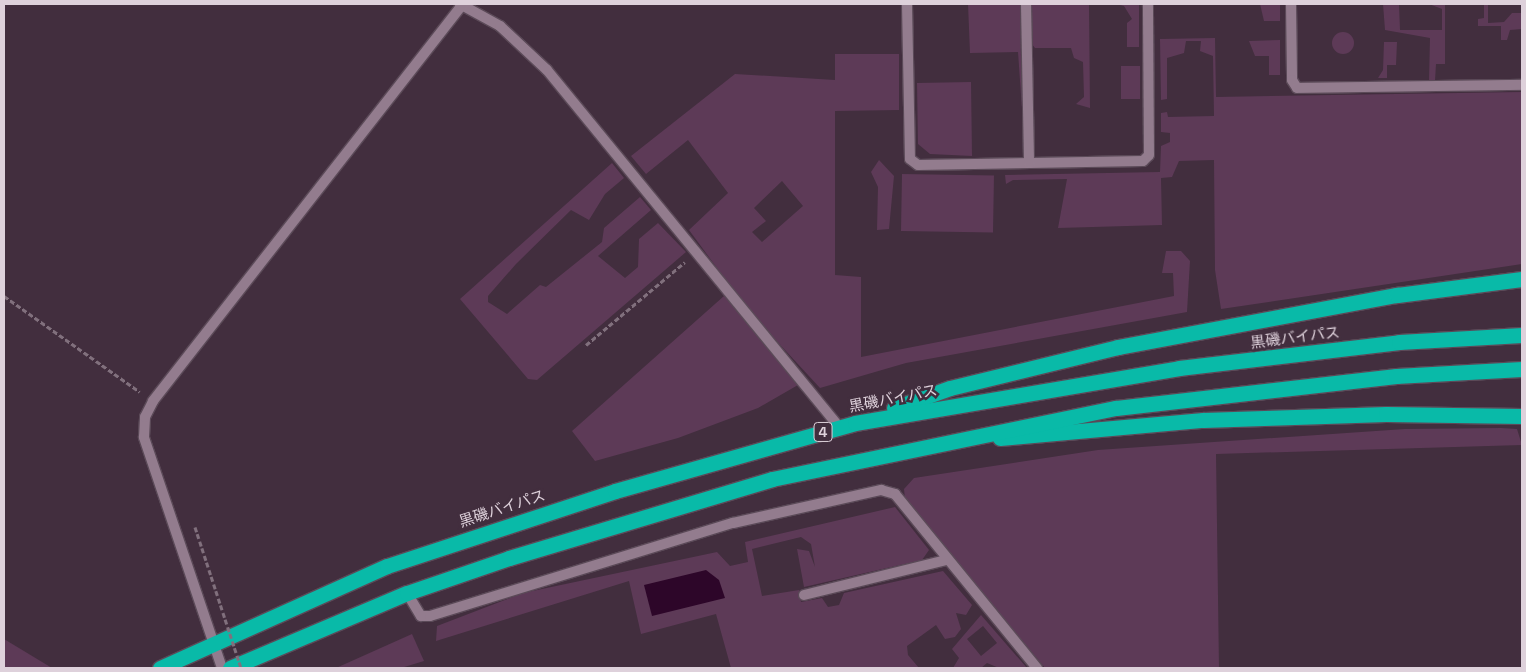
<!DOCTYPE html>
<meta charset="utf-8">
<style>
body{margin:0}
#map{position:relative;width:1526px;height:672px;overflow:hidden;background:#422e3e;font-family:"Space Grotesk","Noto Sans JP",sans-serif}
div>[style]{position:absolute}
.green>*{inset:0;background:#5d3a57;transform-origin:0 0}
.round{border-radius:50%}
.water>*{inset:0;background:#2d0629}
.path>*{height:3px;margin-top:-1.5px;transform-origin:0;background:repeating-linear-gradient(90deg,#81707d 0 5px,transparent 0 7.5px)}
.roads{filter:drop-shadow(1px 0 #5b4a58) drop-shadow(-1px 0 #5b4a58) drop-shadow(0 1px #5b4a58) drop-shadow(0 -1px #5b4a58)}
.lane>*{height:10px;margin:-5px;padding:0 5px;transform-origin:5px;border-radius:5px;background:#937c8e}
.street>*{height:10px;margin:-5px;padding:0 5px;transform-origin:5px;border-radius:5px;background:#937c8e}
.highway>*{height:15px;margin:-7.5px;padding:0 7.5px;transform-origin:7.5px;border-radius:7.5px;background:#09baa8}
.path-bridge>*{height:3px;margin-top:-1.5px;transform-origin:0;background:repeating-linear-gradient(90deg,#81707d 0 5px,transparent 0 7.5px)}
span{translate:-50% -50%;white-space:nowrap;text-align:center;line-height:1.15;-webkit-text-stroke:5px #422e3e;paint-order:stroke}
.shield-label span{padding:1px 4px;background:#422e3e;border:1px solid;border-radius:4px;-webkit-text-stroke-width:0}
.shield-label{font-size:14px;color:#ded1db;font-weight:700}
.street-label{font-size:15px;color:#ded1db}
.frame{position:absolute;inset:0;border:5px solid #ded1db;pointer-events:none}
</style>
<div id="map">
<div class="green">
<div style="clip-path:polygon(968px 4px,1020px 4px,1022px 110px,1018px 52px,970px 53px)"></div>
<div style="clip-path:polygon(1031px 4px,1089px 4px,1090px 108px,1076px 104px,1084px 97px,1083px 62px,1074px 58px,1071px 48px,1035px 48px,1031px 43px)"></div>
<div style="clip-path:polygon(1116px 4px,1139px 4px,1139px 47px,1127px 47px,1127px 23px,1132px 19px,1124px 6px)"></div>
<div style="clip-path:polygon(1260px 4px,1280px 4px,1280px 21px,1264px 21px)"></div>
<div style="clip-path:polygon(1383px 4px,1399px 4px,1400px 30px,1442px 30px,1442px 9px,1429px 4px,1445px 4px,1445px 64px,1436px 64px,1435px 81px,1429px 81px,1430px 38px,1385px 30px)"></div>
<div style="clip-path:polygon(1484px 4px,1488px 4px,1488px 23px,1504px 22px,1512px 13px,1522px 13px,1522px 29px,1510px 30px,1507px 40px,1501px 40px,1501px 26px,1478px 26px,1478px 19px,1484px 18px)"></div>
<div class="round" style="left:1332px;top:32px;width:22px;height:22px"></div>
<div style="clip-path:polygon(1215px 38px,1216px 97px,1522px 92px,1522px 264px,1221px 309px,1215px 270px,1214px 160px,1179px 161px,1172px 177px,1161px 178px,1162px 225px,1058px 228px,1067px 179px,1013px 180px,1006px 184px,1005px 175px,1160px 172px,1161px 146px,1170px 142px,1170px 133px,1161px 132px,1161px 113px,1167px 112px,1168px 117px,1214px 116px,1213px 56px,1200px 51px,1201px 41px,1186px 41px,1184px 53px,1167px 58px,1167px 99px,1161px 100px,1160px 39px)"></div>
<div style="clip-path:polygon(1280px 40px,1280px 75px,1269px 75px,1269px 56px,1255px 56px,1249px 41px)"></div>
<div style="clip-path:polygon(1384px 42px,1397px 42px,1396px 65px,1387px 65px,1387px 78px,1378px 78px,1383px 70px)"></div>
<div style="clip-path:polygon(evenodd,835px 54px,899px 54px,899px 110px,835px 111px,835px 275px,861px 277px,861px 357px,1174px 296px,1173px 273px,1162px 273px,1166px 251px,1181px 251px,1190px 261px,1187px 312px,906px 363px,820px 388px,772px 336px,756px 333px,798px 385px,758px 408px,678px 438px,595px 461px,572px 431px,724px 296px,727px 299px,731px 287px,689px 230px,728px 193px,688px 140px,646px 174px,631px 156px,735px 74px,835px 80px,835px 54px,782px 181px,803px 206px,762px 242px,752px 232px,766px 221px,754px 208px,782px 181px)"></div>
<div style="left:1121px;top:66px;width:19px;height:33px"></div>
<div style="clip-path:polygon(971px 82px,972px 156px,930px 154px,918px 144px,917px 83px)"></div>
<div style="clip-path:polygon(879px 160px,894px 176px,889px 229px,877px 230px,878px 187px,871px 172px)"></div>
<div style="clip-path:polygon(612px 163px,624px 178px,605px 194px,589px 220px,571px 210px,516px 264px,488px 296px,488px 302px,507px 314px,540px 285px,546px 287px,602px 242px,604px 228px,640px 197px,651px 210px,598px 256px,625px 278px,638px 267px,639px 239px,658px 223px,686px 252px,537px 380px,528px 379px,460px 299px)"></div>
<div style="left:902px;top:174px;width:92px;height:57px;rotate:1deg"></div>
<div style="clip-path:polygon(1501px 428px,1517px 429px,1522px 445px,1216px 454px,1219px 668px,1045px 668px,905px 499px,904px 489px,914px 478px,1098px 450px,1405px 429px)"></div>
<div style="clip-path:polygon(895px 507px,929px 550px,922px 560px,804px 587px,797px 549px,809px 551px,815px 567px,811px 544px,801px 537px,752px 549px,762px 596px,799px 590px,801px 602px,822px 598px,828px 607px,839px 605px,844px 593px,943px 571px,972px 605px,966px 615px,956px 613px,961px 629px,955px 637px,945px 639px,936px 625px,907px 646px,908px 655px,919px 668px,731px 668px,716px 614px,641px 634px,629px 581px,436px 641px,437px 626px,523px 593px,717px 552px,730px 566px,748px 562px,745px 542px)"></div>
<div style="clip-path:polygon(evenodd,981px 615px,1027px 668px,999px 668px,987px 663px,981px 668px,953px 668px,959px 658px,952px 649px,981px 615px,983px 626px,997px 643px,981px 656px,967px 639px,983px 626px)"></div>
<div style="clip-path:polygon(412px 634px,424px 661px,401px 668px,336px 668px)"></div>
<div style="clip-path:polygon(4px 639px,52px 668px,4px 668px)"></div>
</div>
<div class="water">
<div style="clip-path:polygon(706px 570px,719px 580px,725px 598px,652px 616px,644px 585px)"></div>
</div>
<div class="path">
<div style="left:4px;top:296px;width:166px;rotate:35.2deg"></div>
<div style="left:586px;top:345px;width:129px;rotate:-40deg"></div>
</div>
<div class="roads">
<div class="lane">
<div style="left:407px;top:593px;width:27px;rotate:59deg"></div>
<div style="left:421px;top:616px;width:9px"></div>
<div style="left:430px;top:616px;width:317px;rotate:-17.1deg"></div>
<div style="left:733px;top:523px;width:152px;rotate:-12.6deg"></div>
<div style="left:881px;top:490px;width:15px;rotate:16deg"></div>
<div style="left:804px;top:595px;width:147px;rotate:-13.8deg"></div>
</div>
<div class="street">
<div style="left:460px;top:4px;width:46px;rotate:28.8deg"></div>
<div style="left:500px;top:26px;width:64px;rotate:43.1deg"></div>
<div style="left:547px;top:70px;width:461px;rotate:50.7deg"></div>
<div style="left:907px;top:4px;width:155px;rotate:88.9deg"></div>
<div style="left:910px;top:159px;width:10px;rotate:37deg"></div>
<div style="left:918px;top:165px;width:225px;rotate:-1deg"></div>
<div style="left:1143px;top:161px;width:8px;rotate:-45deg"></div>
<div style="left:1149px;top:155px;width:151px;rotate:-90.4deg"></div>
<div style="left:1026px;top:4px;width:159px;rotate:88.9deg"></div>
<div style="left:1291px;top:4px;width:76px;rotate:89.2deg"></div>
<div style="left:1292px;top:80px;width:9px;rotate:58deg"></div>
<div style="left:1297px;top:88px;width:225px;rotate:-0.8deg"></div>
<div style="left:895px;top:494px;width:225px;rotate:50.8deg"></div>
<div style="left:222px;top:668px;width:244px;rotate:-108.7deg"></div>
<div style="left:144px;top:437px;width:20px;rotate:-87deg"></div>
<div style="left:145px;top:417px;width:18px;rotate:-63deg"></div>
<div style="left:153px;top:401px;width:502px;rotate:-52.03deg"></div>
</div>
<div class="highway">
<div style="left:894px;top:408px;width:59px;rotate:-19.7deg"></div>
<div style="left:950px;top:388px;width:173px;rotate:-13.7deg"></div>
<div style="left:1118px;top:347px;width:284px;rotate:-10.6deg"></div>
<div style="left:1397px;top:295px;width:126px;rotate:-7.3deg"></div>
<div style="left:1000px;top:438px;width:204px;rotate:-5.1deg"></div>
<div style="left:1203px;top:420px;width:183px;rotate:-1.9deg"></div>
<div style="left:1386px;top:414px;width:136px;rotate:0.8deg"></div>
<div style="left:160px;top:668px;width:249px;rotate:-24.2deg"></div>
<div style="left:387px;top:566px;width:240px;rotate:-18.2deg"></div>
<div style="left:615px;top:491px;width:249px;rotate:-15.8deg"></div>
<div style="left:855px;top:423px;width:329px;rotate:-9.6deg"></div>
<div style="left:1179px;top:368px;width:222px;rotate:-6.7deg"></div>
<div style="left:1399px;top:342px;width:123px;rotate:-3.3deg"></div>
<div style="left:230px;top:668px;width:192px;rotate:-23deg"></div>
<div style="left:407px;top:593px;width:108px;rotate:-18.9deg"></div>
<div style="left:509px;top:558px;width:275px;rotate:-16.7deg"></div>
<div style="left:772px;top:479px;width:351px;rotate:-11.7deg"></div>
<div style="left:1116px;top:408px;width:282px;rotate:-6.5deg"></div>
<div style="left:1396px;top:376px;width:126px;rotate:-3.2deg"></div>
</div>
</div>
<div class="path-bridge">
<div style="left:195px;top:527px;width:148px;rotate:71.9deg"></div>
</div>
<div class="shield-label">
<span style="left:823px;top:432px">4</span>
</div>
<div class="street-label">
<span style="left:1295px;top:337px;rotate:-7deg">黒磯バイパス</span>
<span style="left:893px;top:398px;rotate:-11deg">黒磯バイパス</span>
<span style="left:502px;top:508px;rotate:-18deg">黒磯バイパス</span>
</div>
<div class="frame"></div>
</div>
